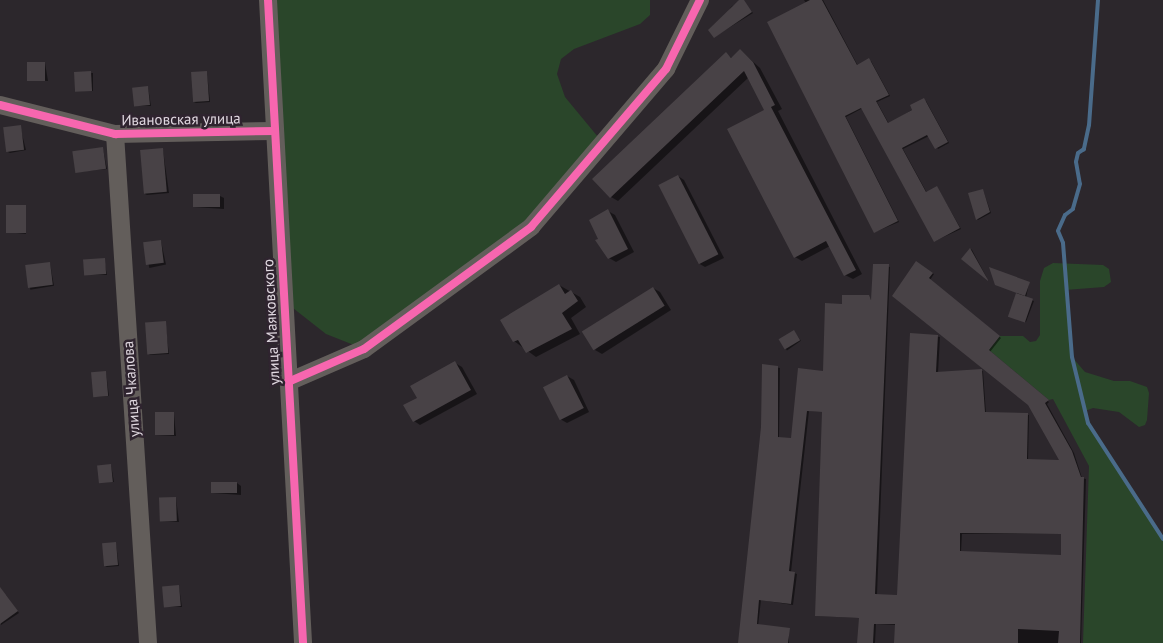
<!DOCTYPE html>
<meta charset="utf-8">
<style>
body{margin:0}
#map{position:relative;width:1163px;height:643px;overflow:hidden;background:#2c272c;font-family:"PT Sans",sans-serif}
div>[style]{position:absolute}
.green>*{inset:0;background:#2a462a}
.shadow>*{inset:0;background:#0007;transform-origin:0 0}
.stream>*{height:4px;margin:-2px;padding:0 2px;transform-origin:2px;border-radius:2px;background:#4a6b8a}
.building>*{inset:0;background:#484246;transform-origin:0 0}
.minor>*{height:18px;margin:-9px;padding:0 9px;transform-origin:9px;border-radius:9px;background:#635e5b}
.cycleway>*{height:8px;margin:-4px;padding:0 4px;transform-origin:4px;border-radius:4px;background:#f766af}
span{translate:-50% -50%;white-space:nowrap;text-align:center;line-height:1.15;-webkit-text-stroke:5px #2f242f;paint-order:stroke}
.street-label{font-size:15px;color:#e0d8e0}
</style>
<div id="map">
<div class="green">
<div style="clip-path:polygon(268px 0,650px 0,650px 15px,640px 24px,574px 49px,561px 59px,557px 74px,565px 97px,603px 143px,531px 227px,364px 349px,326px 334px,284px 301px)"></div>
<div style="clip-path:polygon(1053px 263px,1103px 265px,1109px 269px,1111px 282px,1104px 287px,1065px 290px,1072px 357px,1085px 372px,1114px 381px,1130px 381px,1147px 387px,1149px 393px,1147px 420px,1145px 425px,1139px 427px,1119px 412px,1093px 408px,1085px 411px,1088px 423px,1163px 539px,1163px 643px,1083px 643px,1089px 466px,1053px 399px,1049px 400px,989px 350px,1000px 336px,1023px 336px,1030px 342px,1036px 341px,1040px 335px,1040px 281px,1044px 268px)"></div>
</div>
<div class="shadow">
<div style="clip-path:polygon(741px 0,753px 13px,714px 37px,731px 7px)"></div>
<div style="clip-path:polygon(804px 0,823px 0,858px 66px,871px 61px,890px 96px,877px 102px,889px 124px,926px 101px,949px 143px,938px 149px,929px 136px,903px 149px,927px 193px,938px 189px,961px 229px,935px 241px,863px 108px,846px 117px,899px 222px,875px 232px,768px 23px,806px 3px)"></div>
<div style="clip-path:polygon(740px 50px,760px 68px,782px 109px,778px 111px,862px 274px,853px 279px,845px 275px,830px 246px,802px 261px,795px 257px,766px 110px,748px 78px,618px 201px,611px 197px,726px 54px,732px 58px)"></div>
<div style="clip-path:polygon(45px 63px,48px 81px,29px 80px)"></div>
<div style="clip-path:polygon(207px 72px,210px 102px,196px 103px,194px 102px)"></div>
<div style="left:75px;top:73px;width:18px;height:18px"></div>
<div style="clip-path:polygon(148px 87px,151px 106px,135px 106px)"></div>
<div style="clip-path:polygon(20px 126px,26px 150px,10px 153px,8px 152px)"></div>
<div style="clip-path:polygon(103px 149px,107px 169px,76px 172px)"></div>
<div style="clip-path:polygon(163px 150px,169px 193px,147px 195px,145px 194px)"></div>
<div style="clip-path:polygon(678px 176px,684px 180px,724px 258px,705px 267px,698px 263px)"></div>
<div style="clip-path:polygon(983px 190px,991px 213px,978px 220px,977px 219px)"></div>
<div style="clip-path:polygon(220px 196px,224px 198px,224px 209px,194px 207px)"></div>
<div style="clip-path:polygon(25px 207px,26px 234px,7px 232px)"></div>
<div style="clip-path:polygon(608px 211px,615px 215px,634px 252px,616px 262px,609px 258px,600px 239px)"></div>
<div style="left:161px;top:241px;width:24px;height:17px;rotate:78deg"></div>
<div style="clip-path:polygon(971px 249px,972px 250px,987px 278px,963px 259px)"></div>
<div style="clip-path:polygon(104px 260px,107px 275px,85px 275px)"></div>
<div style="left:50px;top:263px;width:23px;height:24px;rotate:80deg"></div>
<div style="clip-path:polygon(evenodd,916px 263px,934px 274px,930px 280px,1001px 338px,990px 352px,1049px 402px,1047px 404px,1074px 453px,1082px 478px,1086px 479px,1081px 643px,895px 643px,896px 625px,876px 624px,875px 643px,859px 643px,860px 618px,816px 616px,823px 412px,809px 411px,791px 572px,797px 574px,793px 605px,761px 600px,758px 626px,789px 630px,789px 643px,739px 643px,762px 427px,763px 365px,780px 368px,779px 438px,792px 439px,800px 369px,824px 372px,827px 304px,843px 305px,843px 296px,873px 299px,874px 265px,890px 267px,877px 595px,898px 596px,911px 334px,940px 337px,938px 373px,983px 371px,986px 413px,1029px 415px,1028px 461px,1061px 461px,1029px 405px,894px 295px,916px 263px,962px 534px,1062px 534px,1062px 557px,961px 552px,962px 534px)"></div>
<div style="clip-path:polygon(1029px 283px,1026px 298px,1034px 301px,1026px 322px,1009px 316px,1017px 292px)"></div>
<div style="clip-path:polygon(559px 285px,580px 297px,586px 307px,571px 318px,580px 334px,536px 357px,514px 341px)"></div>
<div style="clip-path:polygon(653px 288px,660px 292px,671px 310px,602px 354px,595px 350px)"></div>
<div style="clip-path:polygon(165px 322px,169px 354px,150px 355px,149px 354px)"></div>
<div style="left:794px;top:331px;width:12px;height:17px;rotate:55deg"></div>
<div style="clip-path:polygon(455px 363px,462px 367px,477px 394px,420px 425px,414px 421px,419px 398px)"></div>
<div style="clip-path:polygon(106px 372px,109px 396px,96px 397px,94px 396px)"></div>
<div style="clip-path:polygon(567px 376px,574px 380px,589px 412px,567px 423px,560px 419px)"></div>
<div style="clip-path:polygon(174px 414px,176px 436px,156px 435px)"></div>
<div style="clip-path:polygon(111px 465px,114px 482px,100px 482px,98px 466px)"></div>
<div style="clip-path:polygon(237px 483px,241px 486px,241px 495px,213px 493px)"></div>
<div style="clip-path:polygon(176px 498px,179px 522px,161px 521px)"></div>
<div style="clip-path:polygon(116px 544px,119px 566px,107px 567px,105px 566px)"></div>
<div style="clip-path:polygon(179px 587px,182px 607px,164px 607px)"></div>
<div style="clip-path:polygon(6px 595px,19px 613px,1px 625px,0 598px)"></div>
</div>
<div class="stream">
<div style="left:1098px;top:0;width:125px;rotate:94.1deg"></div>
<div style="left:1089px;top:125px;width:25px;rotate:102deg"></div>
<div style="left:1084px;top:149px;width:7px;rotate:146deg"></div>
<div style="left:1078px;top:153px;width:9px;rotate:103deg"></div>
<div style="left:1076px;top:162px;width:22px;rotate:80deg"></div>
<div style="left:1080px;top:184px;width:26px;rotate:106deg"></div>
<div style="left:1073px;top:209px;width:10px;rotate:143deg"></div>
<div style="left:1065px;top:215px;width:17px;rotate:114deg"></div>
<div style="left:1058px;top:231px;width:13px;rotate:67deg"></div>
<div style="left:1063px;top:243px;width:114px;rotate:85.5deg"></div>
<div style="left:1072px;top:357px;width:68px;rotate:76.4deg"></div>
<div style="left:1088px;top:423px;width:138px;rotate:57.1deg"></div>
</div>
<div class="building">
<div style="clip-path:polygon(739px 0,744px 0,752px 12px,714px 38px,708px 30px)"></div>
<div style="clip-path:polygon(810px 0,822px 0,857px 65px,869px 58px,889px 95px,876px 101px,888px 123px,912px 110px,910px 105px,924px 98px,948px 142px,935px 149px,927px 135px,902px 148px,926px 192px,937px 186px,960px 228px,934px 242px,861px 108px,845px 116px,898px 221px,874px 233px,767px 22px)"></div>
<div style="clip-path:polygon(740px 49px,753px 62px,775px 105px,771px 107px,856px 270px,844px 276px,826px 241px,794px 258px,727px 129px,764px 110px,744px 71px,610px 198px,592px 179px,726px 52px,731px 58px)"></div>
<div style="left:27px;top:62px;width:18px;height:19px"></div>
<div style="left:91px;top:71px;width:20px;height:17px;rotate:87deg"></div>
<div style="left:207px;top:71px;width:30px;height:16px;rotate:86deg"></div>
<div style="left:148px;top:86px;width:19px;height:16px;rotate:84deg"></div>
<div style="left:21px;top:125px;width:25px;height:18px;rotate:83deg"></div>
<div style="left:103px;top:147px;width:22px;height:31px;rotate:82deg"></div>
<div style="left:163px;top:148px;width:44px;height:23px;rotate:85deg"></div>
<div style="left:678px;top:175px;width:89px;height:22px;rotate:63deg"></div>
<div style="clip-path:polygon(983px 189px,990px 212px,976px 220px,968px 193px)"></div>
<div style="left:193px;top:194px;width:27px;height:13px"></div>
<div style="left:6px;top:205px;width:20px;height:28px"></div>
<div style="clip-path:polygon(608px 209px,628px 249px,608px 259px,595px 240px,598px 239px,589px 220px)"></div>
<div style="left:161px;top:240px;width:23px;height:18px;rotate:83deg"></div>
<div style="clip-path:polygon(970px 248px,988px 280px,988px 281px,961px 259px)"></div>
<div style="left:105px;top:258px;width:16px;height:22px;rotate:86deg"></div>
<div style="clip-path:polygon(evenodd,916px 261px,933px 273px,929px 278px,1000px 336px,989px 350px,1049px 400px,1045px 403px,1072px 451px,1081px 477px,1084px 477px,1080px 643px,1058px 643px,1059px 631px,1018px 629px,1018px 643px,894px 643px,895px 624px,874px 624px,873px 643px,857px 643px,859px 618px,815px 616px,822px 412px,807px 411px,789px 571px,795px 572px,791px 604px,759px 600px,757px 624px,790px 628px,788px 643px,738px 643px,761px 427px,762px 364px,778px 366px,778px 437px,791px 438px,798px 368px,823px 371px,825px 303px,842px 304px,842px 295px,869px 295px,871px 300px,873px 264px,889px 264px,875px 594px,897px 595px,910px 333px,938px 335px,936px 372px,982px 369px,985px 412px,1028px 413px,1027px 459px,1059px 460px,1028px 405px,892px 296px,916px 261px,960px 533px,1061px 534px,1061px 555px,960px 551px,960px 533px)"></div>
<div style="left:50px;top:262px;width:23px;height:25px;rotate:83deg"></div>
<div style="clip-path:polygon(989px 267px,1030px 282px,1025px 296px,995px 285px)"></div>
<div style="clip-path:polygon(559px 284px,565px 294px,571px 290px,578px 301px,562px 313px,572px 329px,526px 353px,518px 340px,513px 342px,500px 320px)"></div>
<div style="left:653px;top:287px;width:22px;height:84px;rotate:58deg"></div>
<div style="left:1016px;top:293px;width:18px;height:25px;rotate:19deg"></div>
<div style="left:166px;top:321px;width:32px;height:21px;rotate:86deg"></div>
<div style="left:794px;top:330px;width:12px;height:18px;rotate:59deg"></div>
<div style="clip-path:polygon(455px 361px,471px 390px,413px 422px,403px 405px,417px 398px,410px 386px)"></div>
<div style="left:106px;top:371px;width:25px;height:15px;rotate:85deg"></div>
<div style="left:567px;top:375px;width:37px;height:27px;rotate:63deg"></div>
<div style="left:174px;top:412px;width:23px;height:19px;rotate:90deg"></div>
<div style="left:111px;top:464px;width:18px;height:14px;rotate:84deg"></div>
<div style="left:237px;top:482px;width:11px;height:26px;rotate:90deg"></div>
<div style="left:176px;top:497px;width:24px;height:17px;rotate:88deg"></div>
<div style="left:116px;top:542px;width:23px;height:14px;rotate:85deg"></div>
<div style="left:179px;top:585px;width:21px;height:17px;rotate:85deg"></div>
<div style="clip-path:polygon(0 587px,18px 611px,0 624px)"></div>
</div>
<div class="minor">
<div style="left:268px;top:0;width:644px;rotate:86.88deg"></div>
<div style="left:0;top:105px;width:119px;rotate:14.2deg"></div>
<div style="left:115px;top:134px;width:160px;rotate:-1.1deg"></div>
<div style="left:115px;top:134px;width:510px;rotate:86.29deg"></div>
<div style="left:288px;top:382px;width:83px;rotate:-23.5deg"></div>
<div style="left:364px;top:349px;width:207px;rotate:-36.1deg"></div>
<div style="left:531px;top:227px;width:208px;rotate:-49.5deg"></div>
<div style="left:666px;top:69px;width:77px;rotate:-63.8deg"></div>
</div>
<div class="cycleway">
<div style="left:268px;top:0;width:644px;rotate:86.88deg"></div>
<div style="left:0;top:105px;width:119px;rotate:14.2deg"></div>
<div style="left:115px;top:134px;width:160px;rotate:-1.1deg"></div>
<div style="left:288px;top:382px;width:83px;rotate:-23.5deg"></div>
<div style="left:364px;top:349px;width:207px;rotate:-36.1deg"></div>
<div style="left:531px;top:227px;width:208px;rotate:-49.5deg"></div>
<div style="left:666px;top:69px;width:77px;rotate:-63.8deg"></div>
</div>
<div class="street-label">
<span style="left:181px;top:119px;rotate:-1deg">Ивановская улица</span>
<span style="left:271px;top:322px;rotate:-93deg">улица Маяковского</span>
<span style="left:131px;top:389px;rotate:-94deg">улица Чкалова</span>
</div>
</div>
